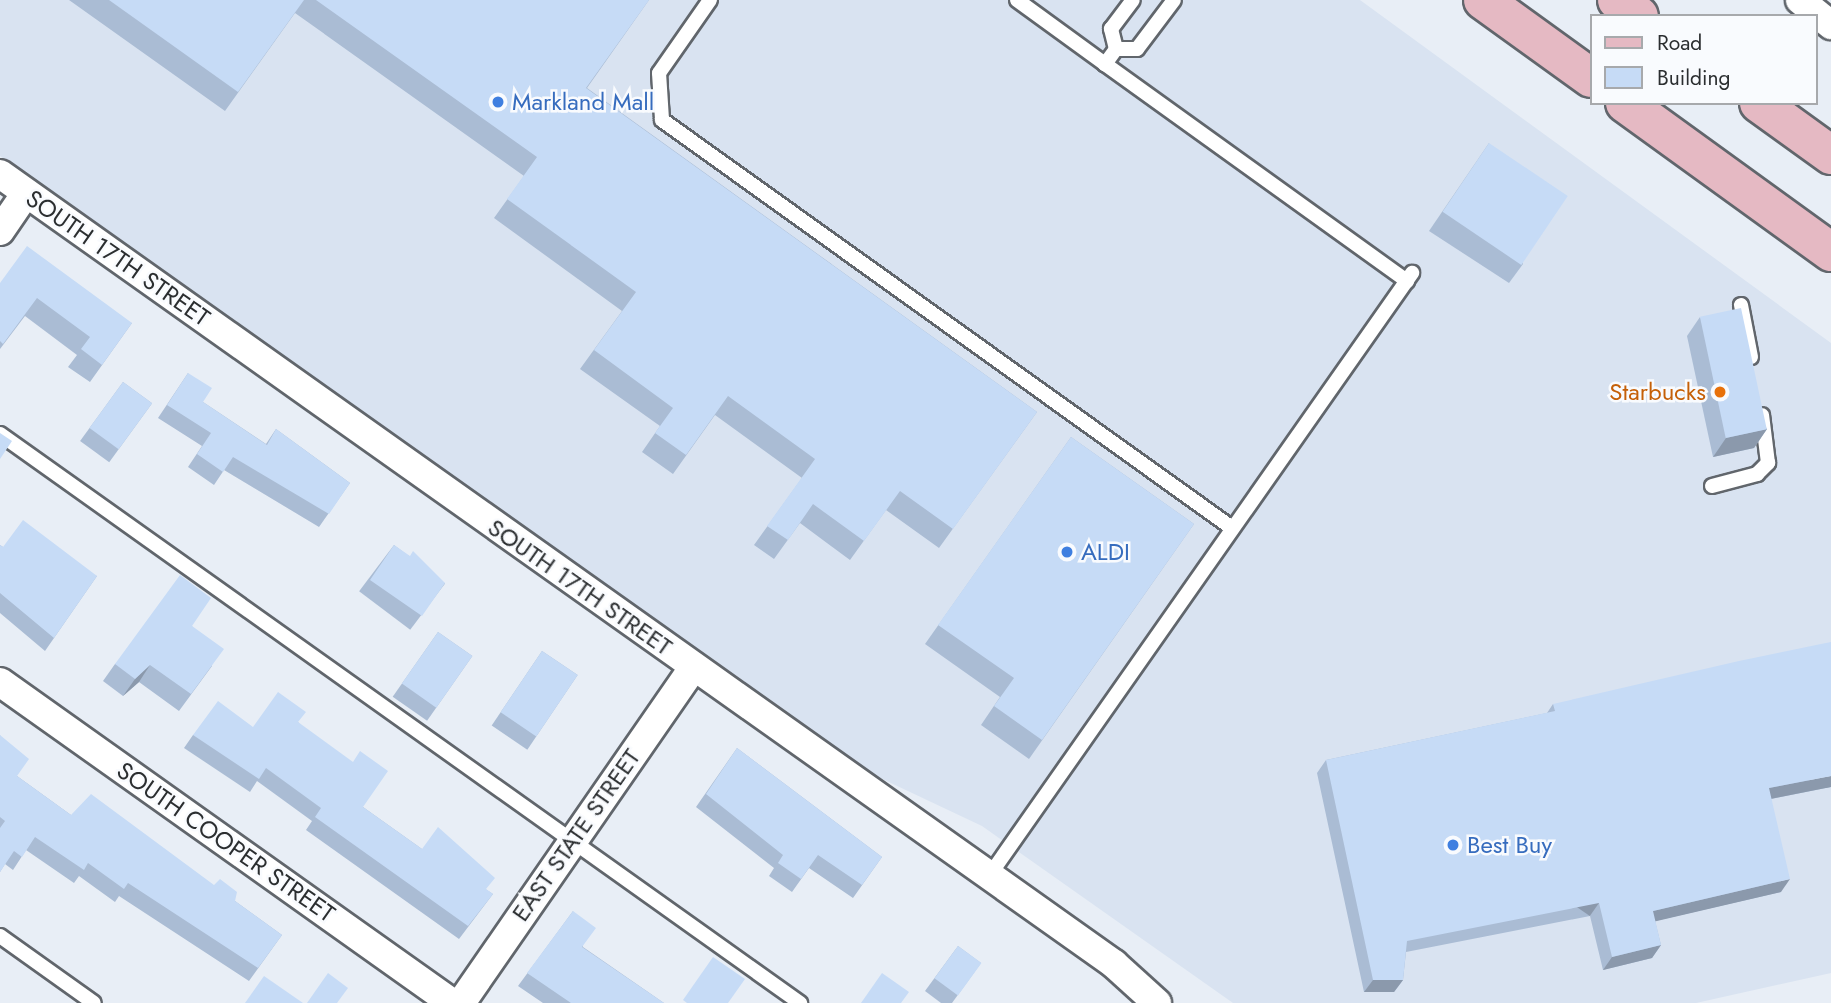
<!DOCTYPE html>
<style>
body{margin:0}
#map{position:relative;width:1831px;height:1003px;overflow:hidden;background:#e8eef6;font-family:Jost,sans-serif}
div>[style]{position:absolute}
.built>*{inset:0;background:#d9e3f1}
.roads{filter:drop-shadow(2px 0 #61666c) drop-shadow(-2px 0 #61666c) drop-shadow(0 2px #61666c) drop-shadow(0 -2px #61666c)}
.lane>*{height:14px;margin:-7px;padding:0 7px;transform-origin:7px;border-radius:7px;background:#fff}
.street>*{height:28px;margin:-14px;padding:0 14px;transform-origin:14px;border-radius:14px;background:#fff}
.primary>*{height:38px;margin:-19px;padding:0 19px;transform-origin:19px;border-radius:19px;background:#e5b9c3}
.wall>*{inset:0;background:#aabcd4;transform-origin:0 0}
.shaded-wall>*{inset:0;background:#8b99ac;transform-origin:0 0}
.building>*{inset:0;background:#c6dbf6;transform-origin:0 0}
.dots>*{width:19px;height:19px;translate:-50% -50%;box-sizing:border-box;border:4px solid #f9fbfe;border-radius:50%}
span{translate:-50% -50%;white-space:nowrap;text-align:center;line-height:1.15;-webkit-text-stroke:5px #f9fbfe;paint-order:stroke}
.shop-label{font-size:24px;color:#366cbe}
.left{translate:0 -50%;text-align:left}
.street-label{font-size:24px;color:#2b2e30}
.food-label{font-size:24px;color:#c56008}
.right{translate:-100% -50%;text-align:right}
.legend{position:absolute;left:1590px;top:14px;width:228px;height:91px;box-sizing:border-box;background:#f9fbfe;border:2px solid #a7a9ac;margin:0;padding:9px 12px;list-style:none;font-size:21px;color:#2b2e30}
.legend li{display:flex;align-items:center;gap:14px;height:35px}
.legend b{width:35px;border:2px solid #a7a9ac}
</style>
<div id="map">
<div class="built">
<div style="clip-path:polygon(0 0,1360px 0,1831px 343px,1831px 973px,1696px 1003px,1233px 1003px,982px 826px,857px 767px,0 156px)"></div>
</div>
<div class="roads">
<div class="lane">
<div style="left:710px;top:0;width:89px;rotate:124.9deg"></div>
<div style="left:659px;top:73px;width:47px;rotate:86.3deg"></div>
<div style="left:662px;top:120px;width:701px;rotate:35.59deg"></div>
<div style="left:1017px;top:0;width:109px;rotate:36deg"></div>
<div style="left:1116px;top:49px;width:19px;rotate:126deg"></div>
<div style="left:1105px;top:64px;width:372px;rotate:35.7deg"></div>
<div style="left:1116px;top:49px;width:21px"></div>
<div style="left:1137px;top:49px;width:61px;rotate:-52.9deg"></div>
<div style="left:1116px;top:49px;width:21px;rotate:-104deg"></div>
<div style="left:1111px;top:29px;width:36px;rotate:-53deg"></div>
<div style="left:1741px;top:305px;width:53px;rotate:79.1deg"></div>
<div style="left:0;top:434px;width:982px;rotate:35.42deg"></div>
<div style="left:1712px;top:486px;width:47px;rotate:-14.9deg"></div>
<div style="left:1757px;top:474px;width:16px;rotate:-45deg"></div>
<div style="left:1768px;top:463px;width:48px;rotate:-97.1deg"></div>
<div style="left:989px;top:876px;width:737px;rotate:-54.95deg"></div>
<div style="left:0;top:936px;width:115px;rotate:35.5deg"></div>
</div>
<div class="street">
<div style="left:1800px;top:0;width:40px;rotate:39deg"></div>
<div style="left:0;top:174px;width:1366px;rotate:35.34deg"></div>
<div style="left:1114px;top:964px;width:58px;rotate:42.2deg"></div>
<div style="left:0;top:231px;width:46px;rotate:-55.6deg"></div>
<div style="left:0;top:682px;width:554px;rotate:35.38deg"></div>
<div style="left:461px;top:1003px;width:407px;rotate:-55.3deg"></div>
</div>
<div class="primary">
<div style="left:1483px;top:0;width:133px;rotate:35.8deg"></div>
<div style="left:1617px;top:0;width:27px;rotate:36deg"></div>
<div style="left:1625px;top:103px;width:254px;rotate:35.9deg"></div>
<div style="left:1759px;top:103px;width:89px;rotate:35.8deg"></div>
</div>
</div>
<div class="wall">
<div style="clip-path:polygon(69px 0,649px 0,587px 88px,1037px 412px,939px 548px,886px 510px,850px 560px,800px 523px,774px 559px,754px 545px,802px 478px,715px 415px,673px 474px,642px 452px,660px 426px,580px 369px,622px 311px,494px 218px,524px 176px,295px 13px,225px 111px)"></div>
<div style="clip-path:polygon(1489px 143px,1523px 264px,1509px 283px,1429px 231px)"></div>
<div style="clip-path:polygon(0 283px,132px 323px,90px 382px,68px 367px,77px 355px,25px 316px,0 349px)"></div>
<div style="clip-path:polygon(1700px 317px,1767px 429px,1754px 448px,1713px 457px,1687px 336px)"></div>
<div style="clip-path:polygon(188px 373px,203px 402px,266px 444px,276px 429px,350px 483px,319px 527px,224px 470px,214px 485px,188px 467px,202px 446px,158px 418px)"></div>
<div style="left:123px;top:382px;width:36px;height:73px;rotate:36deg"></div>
<div style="clip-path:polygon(1071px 437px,1194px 524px,1029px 759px,981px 725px,1000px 697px,925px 644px)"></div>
<div style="clip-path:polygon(0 545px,3px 547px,97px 576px,45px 651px,0 613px)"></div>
<div style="left:394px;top:545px;width:64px;height:58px;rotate:37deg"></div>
<div style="clip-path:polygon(192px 626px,212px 666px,179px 711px,139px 682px,123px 696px,103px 681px,115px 664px)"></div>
<div style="left:438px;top:632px;width:42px;height:79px;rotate:35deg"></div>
<div style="left:542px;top:651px;width:43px;height:90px;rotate:34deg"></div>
<div style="clip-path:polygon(1553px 704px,1831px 787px,1771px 799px,1781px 892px,1655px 921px,1661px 945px,1652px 958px,1603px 970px,1590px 916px,1406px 952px,1403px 980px,1394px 992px,1364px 992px,1317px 773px,1326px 760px,1547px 713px)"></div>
<div style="clip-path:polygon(298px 722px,363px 807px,422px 849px,493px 894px,459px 939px,306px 830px,312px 821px,257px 781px,250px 792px,184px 748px,193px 735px)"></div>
<div style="clip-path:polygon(0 735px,17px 776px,71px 815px,235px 901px,282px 935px,249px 981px,119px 896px,115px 902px,79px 876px,74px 883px,26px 850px,13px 870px,5px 864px,0 872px)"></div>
<div style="clip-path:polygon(737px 748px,882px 857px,853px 898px,809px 868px,792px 892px,769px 876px,774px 868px,696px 807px)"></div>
<div style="clip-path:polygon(573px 911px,583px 947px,664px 1003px,543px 1003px,518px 986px)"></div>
<div style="clip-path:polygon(958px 946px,981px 963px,952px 1003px,941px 1003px,925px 991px)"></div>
</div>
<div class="shaded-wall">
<div style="clip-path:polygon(1767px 429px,1754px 448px,1713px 457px,1726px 438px)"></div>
<div style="clip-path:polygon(150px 665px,139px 682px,123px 696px,135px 679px)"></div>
<div style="clip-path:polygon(1831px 776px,1831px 787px,1760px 801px,1769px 788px)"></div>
<div style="clip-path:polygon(1790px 879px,1781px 892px,1644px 924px,1653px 911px)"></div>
<div style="left:1599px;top:903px;width:16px;height:196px;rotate:125deg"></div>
<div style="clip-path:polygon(1661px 945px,1652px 958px,1603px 970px,1612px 957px)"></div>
<div style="clip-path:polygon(1373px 980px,1403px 980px,1394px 992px,1364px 992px)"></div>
</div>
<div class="building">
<div style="clip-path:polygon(109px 0,304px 0,238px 92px)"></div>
<div style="clip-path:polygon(316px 0,649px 0,586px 88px,1037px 412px,953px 529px,900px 491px,864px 541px,813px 504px,788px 540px,767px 526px,815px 459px,728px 396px,686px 455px,655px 433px,673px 408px,594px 350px,636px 292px,507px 199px,537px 157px)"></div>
<div style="left:1489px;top:143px;width:95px;height:83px;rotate:34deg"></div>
<div style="clip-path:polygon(27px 246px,132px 323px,102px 365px,81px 349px,90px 337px,37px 298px,3px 344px,0 341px,0 283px)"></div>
<div style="left:1741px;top:308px;width:124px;height:42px;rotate:78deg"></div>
<div style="clip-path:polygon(188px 373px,212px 388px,203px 402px,267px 445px,276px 429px,350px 483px,329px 514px,233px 457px,223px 472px,197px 454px,211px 433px,167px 405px)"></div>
<div style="left:123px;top:382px;width:36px;height:57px;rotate:36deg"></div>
<div style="clip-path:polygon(0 433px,12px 441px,0 459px)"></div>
<div style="clip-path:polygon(1071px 437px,1194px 524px,1042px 740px,994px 706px,1014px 678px,938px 625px)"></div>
<div style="clip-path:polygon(23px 520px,97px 576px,54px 638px,0 593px,0 545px,3px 547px)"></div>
<div style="clip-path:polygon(394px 545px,410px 556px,413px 551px,445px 583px,422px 616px,370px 580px)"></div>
<div style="clip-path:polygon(180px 575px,211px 598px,192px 626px,224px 649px,191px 694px,150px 665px,135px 679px,115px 664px)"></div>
<div style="left:438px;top:632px;width:42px;height:63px;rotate:35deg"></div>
<div style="clip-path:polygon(1831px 642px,1831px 776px,1769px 788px,1790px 879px,1653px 911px,1661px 945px,1612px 957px,1599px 903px,1407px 941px,1403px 980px,1373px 980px,1326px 760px,1555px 711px,1553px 704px,1739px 661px)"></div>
<div style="left:542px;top:651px;width:43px;height:74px;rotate:34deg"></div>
<div style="clip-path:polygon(278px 692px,306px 712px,298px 722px,353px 762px,360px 751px,388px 771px,363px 807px,422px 849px,438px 827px,495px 878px,486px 889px,493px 894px,468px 926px,315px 817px,321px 808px,266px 768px,259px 779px,193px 735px,218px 701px,253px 727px)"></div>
<div style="clip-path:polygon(0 735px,29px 759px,17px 776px,71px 815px,91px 794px,214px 885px,220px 879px,237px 892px,235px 901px,282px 935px,258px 968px,128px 883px,124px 889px,88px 863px,84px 870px,35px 837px,22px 857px,14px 851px,0 872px,0 828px,5px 821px,0 817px)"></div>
<div style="clip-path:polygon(737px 748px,882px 857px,862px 885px,818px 855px,801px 879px,778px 863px,783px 855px,706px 794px)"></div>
<div style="clip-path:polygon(573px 911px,596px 928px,582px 947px,664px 1003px,571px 1003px,527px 973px)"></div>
<div style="left:958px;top:946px;width:29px;height:40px;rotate:36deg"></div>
<div style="clip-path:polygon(713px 957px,745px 979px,728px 1003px,687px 1003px,683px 1000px)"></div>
<div style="clip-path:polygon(328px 973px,348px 988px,337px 1003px,307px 1003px)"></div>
<div style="clip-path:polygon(882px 973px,909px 992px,901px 1003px,861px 1003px)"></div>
<div style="clip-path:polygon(264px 976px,303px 1003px,245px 1003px)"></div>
</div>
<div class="dots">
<div style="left:498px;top:102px;background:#3f7fe0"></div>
<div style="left:1720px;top:392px;background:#e8710a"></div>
<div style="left:1067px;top:552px;background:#3f7fe0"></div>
<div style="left:1453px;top:845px;background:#3f7fe0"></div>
</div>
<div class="shop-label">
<span class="left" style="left:512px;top:102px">Markland Mall</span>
<span class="left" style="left:1081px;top:552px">ALDI</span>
<span class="left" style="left:1467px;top:845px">Best Buy</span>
</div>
<div class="street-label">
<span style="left:118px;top:258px;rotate:35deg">SOUTH 17TH STREET</span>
<span style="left:580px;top:587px;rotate:35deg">SOUTH 17TH STREET</span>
<span style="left:576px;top:835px;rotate:-55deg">EAST STATE STREET</span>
<span style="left:226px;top:842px;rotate:35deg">SOUTH COOPER STREET</span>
</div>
<div class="food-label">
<span class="right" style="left:1706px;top:392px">Starbucks</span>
</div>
<ul class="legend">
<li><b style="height:9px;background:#e5b9c3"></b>Road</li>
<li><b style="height:19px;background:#c6dbf6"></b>Building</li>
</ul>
</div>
